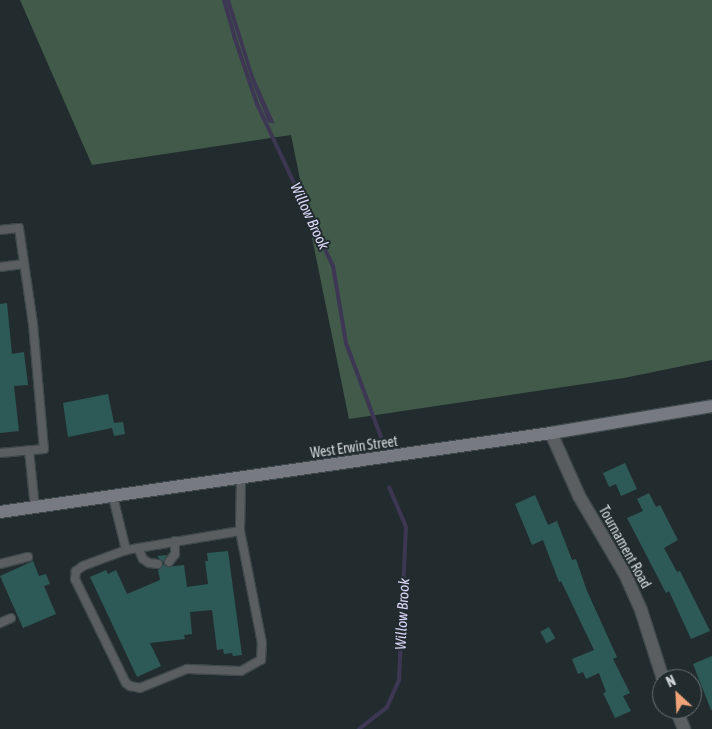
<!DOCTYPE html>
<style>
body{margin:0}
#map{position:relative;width:712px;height:729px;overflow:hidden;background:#222c2f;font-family:"Asap Condensed",sans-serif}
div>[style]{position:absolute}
.green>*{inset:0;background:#415a49}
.water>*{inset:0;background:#3d3754}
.stream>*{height:4px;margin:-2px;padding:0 2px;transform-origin:2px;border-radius:2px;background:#3d3754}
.building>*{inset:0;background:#2d5a56;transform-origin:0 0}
.roads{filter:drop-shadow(1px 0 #3e484a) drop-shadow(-1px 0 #3e484a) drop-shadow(0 1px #3e484a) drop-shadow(0 -1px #3e484a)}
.lane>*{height:8px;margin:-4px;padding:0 4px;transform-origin:4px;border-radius:4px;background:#5b5e61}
.street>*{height:12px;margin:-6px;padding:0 6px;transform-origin:6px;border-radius:6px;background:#5b5e61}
.secondary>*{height:12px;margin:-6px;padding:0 6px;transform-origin:6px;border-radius:6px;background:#777b81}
span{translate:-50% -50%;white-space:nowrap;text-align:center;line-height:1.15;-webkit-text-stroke:4px #222c2f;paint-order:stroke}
.street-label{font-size:14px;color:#d2d8da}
.water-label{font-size:15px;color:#ded8fa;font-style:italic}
.north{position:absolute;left:652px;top:669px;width:50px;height:50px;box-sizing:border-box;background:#222c2f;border:1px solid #687173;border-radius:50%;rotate:335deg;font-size:14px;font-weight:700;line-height:20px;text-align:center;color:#d2d8da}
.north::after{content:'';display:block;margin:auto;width:18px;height:22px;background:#efa377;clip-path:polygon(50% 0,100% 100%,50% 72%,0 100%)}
</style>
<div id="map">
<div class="green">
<div style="clip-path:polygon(20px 0,712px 0,712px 360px,624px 378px,349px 419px,291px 135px,92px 165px)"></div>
</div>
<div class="water">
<div style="clip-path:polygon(226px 0,230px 0,254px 77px,275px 124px,268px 122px,252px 82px)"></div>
</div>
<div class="stream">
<div style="left:224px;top:0;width:37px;rotate:74deg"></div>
<div style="left:234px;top:36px;width:72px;rotate:71.3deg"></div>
<div style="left:257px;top:104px;width:179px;rotate:64.9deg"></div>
<div style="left:333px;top:266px;width:78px;rotate:80.4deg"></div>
<div style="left:346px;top:343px;width:100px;rotate:69.6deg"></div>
<div style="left:359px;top:729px;width:36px;rotate:-38deg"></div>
<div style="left:387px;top:707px;width:30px;rotate:-66deg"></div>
<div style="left:399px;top:680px;width:153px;rotate:-87.4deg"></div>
<div style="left:406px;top:527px;width:43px;rotate:-113deg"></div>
</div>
<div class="building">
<div style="clip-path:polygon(7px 303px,12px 354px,24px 352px,28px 385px,14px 386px,19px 431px,0 433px,0 304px)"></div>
<div style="clip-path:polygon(108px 394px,114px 423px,123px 422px,125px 434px,114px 436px,112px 428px,68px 437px,63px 403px)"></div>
<div style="clip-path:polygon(625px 463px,637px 489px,621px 496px,616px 484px,609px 487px,603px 473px)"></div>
<div style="clip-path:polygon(649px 493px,656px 507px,660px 505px,678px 540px,664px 548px,677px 572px,680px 571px,710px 631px,691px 639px,669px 591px,666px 593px,627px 518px,643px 511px,637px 499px)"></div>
<div style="clip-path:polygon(535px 495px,548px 525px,557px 521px,572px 560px,576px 559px,587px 591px,617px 657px,613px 659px,630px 693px,623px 696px,631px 711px,615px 718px,603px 693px,606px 692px,599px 673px,586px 679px,583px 672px,578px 674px,572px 659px,594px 650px,561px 581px,559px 582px,543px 540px,532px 545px,515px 504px)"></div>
<div style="clip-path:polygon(228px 551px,242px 655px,233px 656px,232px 653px,224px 654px,223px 649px,217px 650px,212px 610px,190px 612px,192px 634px,184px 635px,185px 639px,150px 643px,161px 666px,137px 677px,90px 577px,106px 570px,108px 574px,116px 570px,127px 594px,160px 580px,158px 570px,164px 564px,157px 556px,167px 555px,163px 562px,166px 567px,184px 565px,187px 587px,208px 584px,205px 561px,208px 561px,207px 553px)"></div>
<div style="clip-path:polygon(33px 561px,39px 576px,46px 574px,50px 584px,44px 586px,56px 614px,23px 628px,0 576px)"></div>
<div style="left:549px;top:627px;width:13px;height:10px;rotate:61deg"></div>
<div style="clip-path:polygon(712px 656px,712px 710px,711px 710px,693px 664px)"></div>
</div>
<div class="roads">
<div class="lane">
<div style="left:0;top:230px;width:19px;rotate:-6deg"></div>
<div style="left:19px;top:228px;width:97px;rotate:81.7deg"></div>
<div style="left:33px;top:324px;width:125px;rotate:85deg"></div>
<div style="left:44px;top:449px;width:44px;rotate:174.8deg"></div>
<div style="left:0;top:267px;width:24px;rotate:-7deg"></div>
<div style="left:29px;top:450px;width:58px;rotate:84.1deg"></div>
<div style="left:113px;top:497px;width:55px;rotate:76.2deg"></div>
<div style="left:126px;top:550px;width:46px;rotate:159.6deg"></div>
<div style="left:83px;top:566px;width:9px;rotate:144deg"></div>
<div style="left:76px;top:571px;width:8px;rotate:97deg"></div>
<div style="left:75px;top:579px;width:116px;rotate:63.9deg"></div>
<div style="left:126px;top:683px;width:5px;rotate:37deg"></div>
<div style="left:130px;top:686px;width:10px;rotate:11deg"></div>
<div style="left:140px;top:688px;width:51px;rotate:-22deg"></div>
<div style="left:187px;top:669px;width:54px;rotate:2.1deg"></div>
<div style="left:241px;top:671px;width:23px;rotate:-29deg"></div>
<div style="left:261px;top:660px;width:17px;rotate:-87deg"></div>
<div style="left:262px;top:643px;width:114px;rotate:-101.1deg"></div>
<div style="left:240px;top:531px;width:116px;rotate:170.5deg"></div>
<div style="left:240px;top:531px;width:53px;rotate:-88.9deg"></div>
<div style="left:138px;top:548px;width:12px;rotate:66deg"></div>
<div style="left:143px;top:559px;width:7px;rotate:34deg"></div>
<div style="left:149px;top:563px;width:9px;rotate:6deg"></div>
<div style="left:169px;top:562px;width:10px;rotate:-53deg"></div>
<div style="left:175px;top:554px;width:13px;rotate:-90deg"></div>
<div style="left:0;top:564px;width:29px;rotate:-14deg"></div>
<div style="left:0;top:623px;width:12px;rotate:-24deg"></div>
</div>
<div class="street">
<div style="left:551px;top:433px;width:69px;rotate:66deg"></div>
<div style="left:579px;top:496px;width:91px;rotate:59.5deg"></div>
<div style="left:625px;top:574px;width:39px;rotate:66deg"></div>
<div style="left:641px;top:610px;width:72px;rotate:72.3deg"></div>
<div style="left:676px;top:709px;width:22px;rotate:68deg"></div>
</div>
<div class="secondary">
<div style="left:0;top:512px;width:557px;rotate:-8.16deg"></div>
<div style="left:551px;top:433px;width:163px;rotate:-9.5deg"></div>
</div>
</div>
<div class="street-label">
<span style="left:354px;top:447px;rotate:-8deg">West Erwin Street</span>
<span style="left:625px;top:547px;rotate:61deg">Tournament Road</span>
</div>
<div class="water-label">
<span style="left:310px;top:216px;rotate:65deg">Willow Brook</span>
<span style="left:402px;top:614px;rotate:-87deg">Willow Brook</span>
</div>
<div class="north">N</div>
</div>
